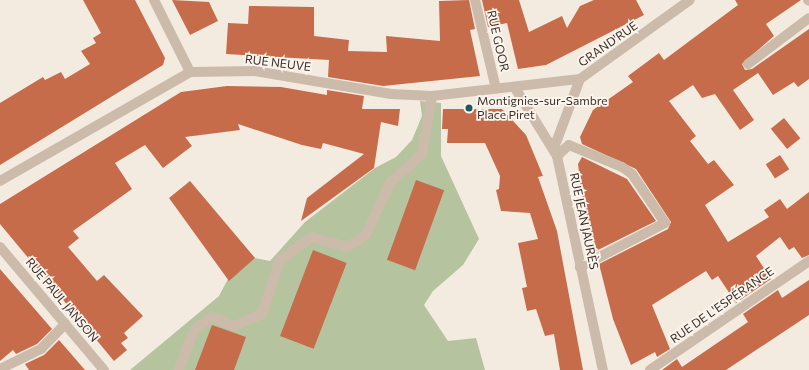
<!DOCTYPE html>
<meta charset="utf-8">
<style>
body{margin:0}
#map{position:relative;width:809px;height:370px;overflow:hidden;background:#f4ebe0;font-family:Commissioner,sans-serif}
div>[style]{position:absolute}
.green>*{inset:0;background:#b6c39f}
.building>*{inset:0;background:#c76c4b;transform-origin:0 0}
.minor>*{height:10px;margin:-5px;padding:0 5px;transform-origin:5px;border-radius:5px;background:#ccbbab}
.dots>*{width:11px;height:11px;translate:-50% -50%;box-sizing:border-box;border:2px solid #fbf5ed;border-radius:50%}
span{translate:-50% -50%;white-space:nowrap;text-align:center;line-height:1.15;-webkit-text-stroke:3.5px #fbf5ed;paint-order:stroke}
.street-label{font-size:12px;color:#3a302b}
.poi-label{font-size:12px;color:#3a302b}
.left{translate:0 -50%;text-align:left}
</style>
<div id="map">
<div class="green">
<div style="clip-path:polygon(420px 101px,441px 103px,441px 156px,479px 239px,463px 265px,433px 291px,424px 305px,448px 341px,476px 338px,485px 370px,130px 370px,219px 296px,229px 277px,255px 258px,270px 261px,305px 222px,375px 168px,396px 157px,412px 140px,422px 116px)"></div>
</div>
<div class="building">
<div style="clip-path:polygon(83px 0,135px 0,165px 58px,163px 65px,0 165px,0 103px,43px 77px,45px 80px,61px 72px,65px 79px,90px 64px,81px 51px,96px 43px,93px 38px,101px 33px)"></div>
<div style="clip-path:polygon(172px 0,209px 2px,218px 21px,190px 35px)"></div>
<div style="clip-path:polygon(469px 0,475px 29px,470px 30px,480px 76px,383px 86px,328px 77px,329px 60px,226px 54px,228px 23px,248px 24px,249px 6px,314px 7px,314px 36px,349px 40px,348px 51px,387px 52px,386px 36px,440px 41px,439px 1px)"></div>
<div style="clip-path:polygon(482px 0,519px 0,529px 32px,562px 16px,567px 28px,580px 6px,594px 0,636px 0,644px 15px,546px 65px,518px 69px,507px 23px,488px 27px)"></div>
<div style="clip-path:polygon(735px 0,801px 0,766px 24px,774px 36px,742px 64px,745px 70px,752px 69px,809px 29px,809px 79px,798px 87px,794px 82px,773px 95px,758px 73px,733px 90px,754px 120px,740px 130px,715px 94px,702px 98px,693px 85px,669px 101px,696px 136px,690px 141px,708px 164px,714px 160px,734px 185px,705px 205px,728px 242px,769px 217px,764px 210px,780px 199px,787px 209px,809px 192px,809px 255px,802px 258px,794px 247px,789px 250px,780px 237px,756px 256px,771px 279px,736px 303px,718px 276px,712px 280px,706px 271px,652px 305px,670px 349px,657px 357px,655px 352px,631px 365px,613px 319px,599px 264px,668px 229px,671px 222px,636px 169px,582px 144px,580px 137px,593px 110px,633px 82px,628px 76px,659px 53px,664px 60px,738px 5px)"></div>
<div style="clip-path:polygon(227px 86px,281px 87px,327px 95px,327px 90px,364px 96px,362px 109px,400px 109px,398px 126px,381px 122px,374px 168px,301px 221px,307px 198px,364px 154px,323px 143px,321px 149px,302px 145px,238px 124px,240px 130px,185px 137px,192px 146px,163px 168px,145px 145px,115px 163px,132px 189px,73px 231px,79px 238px,68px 247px,97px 281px,104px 275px,143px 316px,124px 333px,128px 338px,121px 343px,127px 350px,114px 361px,0 224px,0 204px,181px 92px)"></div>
<div style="clip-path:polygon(443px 109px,502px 109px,526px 135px,543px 176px,538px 177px,557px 231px,583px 370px,560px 370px,554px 334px,545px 336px,536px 309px,527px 311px,522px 288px,527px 287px,518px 243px,538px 239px,530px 213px,501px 211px,496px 190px,499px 189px,500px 176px,485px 143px,447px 143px,448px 129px,442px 129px)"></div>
<div style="left:784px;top:118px;width:26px;height:17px;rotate:51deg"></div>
<div style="left:780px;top:155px;width:17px;height:17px;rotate:57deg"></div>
<div style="clip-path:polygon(582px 157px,627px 179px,656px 221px,596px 251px,581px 189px,578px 164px)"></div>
<div style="left:416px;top:180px;width:30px;height:85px;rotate:20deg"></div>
<div style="clip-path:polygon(190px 181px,255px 258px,229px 281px,169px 198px)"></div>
<div style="left:313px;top:250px;width:36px;height:92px;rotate:21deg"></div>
<div style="clip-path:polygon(0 269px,52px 329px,37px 344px,16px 354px,13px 350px,0 361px)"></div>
<div style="clip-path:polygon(809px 280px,809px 315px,726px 370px,662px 370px,677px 359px,682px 367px,748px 322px,743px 314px,778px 290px,782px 298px)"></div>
<div style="clip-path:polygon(212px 325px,246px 337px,234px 370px,195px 370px)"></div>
<div style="clip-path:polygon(59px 340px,85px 370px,29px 370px,25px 364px,44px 355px)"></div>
</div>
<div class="minor">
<div style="left:154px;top:0;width:80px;rotate:63.4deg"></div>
<div style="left:475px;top:0;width:91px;rotate:76.7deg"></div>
<div style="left:808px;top:0;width:1px;rotate:45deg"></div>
<div style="left:748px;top:64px;width:76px;rotate:-37deg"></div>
<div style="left:515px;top:88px;width:80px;rotate:58.3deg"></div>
<div style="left:557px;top:156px;width:219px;rotate:77.9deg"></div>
<div style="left:554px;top:148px;width:74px;rotate:-69.4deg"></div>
<div style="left:580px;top:79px;width:135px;rotate:-35.7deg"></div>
<div style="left:557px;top:156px;width:16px;rotate:-43deg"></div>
<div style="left:569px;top:145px;width:57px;rotate:22.5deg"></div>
<div style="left:622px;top:167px;width:12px;rotate:35deg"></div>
<div style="left:632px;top:174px;width:59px;rotate:56deg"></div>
<div style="left:665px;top:223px;width:96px;rotate:152.6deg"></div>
<div style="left:0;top:181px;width:219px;rotate:-29.8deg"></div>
<div style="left:190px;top:72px;width:65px;rotate:-0.9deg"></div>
<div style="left:255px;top:71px;width:138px;rotate:9.6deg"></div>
<div style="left:391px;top:94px;width:41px;rotate:2.8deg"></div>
<div style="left:432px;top:96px;width:149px;rotate:-6.6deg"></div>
<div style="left:0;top:247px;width:161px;rotate:49.8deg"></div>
<div style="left:0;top:369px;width:46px;rotate:-26deg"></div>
<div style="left:41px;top:349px;width:35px;rotate:-46deg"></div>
<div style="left:179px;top:370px;width:43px;rotate:-69.4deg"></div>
<div style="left:194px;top:330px;width:22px;rotate:-36deg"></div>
<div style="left:212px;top:317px;width:24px;rotate:22deg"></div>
<div style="left:234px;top:326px;width:30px;rotate:-23deg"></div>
<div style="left:262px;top:314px;width:57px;rotate:-71.6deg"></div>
<div style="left:280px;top:260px;width:39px;rotate:-36deg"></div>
<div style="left:312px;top:237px;width:36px;rotate:16deg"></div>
<div style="left:347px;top:247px;width:22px;rotate:-32deg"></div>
<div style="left:366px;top:235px;width:57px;rotate:-65.2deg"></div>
<div style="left:390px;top:183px;width:43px;rotate:-42.2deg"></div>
<div style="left:422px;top:154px;width:59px;rotate:-80.2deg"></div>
<div style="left:650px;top:370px;width:193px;rotate:-34.4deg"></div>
</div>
<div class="dots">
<div style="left:469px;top:108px;background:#1f575d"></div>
</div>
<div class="street-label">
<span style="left:498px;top:41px;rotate:77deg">RUE GOOR</span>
<span style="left:608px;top:44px;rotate:-35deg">GRAND'RUE</span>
<span style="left:278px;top:63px;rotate:7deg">RUE NEUVE</span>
<span style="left:584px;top:221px;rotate:78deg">RUE JEAN JAURÈS</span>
<span style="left:62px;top:300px;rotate:50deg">RUE PAUL JANSON</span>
<span style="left:722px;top:305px;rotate:-35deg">RUE DE L'ESPÉRANCE</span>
</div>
<div class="poi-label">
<span class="left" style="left:477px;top:108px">Montignies-sur-Sambre<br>Place Piret</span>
</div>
</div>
